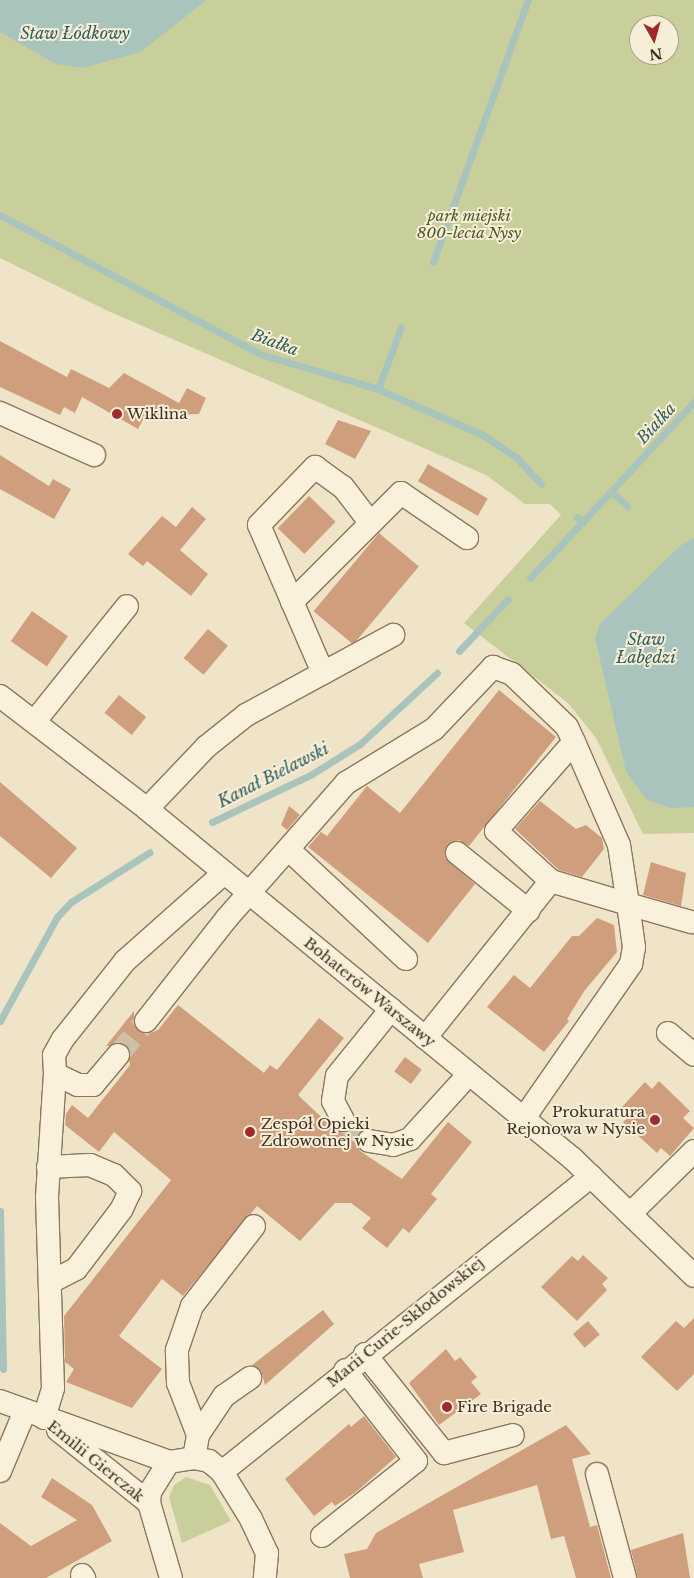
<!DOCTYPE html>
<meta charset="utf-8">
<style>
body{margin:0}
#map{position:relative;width:694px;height:1578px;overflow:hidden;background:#f0e4c8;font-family:"Libre Baskerville",serif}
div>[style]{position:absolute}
.green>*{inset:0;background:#c9cf9b}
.water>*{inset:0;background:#a9c4bc}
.stream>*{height:7px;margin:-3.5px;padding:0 3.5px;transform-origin:3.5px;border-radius:3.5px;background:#a9c4bc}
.building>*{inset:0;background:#cf9f7d;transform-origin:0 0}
.minor-tunnel>*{height:22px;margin-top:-11px;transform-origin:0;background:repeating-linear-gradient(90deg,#ccc0a6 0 22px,transparent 0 33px)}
.roads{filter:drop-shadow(1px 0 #8d765c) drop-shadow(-1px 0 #8d765c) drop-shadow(0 1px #8d765c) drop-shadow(0 -1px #8d765c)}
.minor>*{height:22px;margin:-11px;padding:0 11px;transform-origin:11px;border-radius:11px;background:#faf1dc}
.dots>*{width:14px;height:14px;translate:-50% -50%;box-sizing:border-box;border:2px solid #f7eed8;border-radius:50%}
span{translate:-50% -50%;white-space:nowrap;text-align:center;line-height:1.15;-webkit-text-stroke:4px #f7eed8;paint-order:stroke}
.park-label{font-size:15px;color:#4d5a26;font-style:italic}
.poi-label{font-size:15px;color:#3d2e20}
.left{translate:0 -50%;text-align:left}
.right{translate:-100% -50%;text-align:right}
.street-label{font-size:15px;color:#3d2e20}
.water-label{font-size:16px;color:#2f5d5a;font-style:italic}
.north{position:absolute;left:629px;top:15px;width:50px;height:50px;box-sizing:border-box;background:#f7eed8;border:1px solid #ada18e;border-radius:50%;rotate:173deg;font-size:14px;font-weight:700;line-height:20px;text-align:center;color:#3d2e20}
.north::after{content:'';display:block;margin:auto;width:18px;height:22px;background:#9e2a2b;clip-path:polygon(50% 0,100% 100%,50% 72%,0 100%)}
</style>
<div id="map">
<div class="green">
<div style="clip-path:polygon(evenodd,0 0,694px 0,694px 833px,643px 834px,596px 738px,568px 703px,464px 623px,561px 515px,550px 504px,525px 504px,486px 475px,108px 311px,0 258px,0 0,639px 25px,669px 25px,669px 55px,639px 55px,639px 25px)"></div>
<div style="clip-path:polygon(186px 1477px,210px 1485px,231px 1521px,182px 1543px,169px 1497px,174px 1485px)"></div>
</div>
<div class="water">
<div style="clip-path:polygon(0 0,207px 0,140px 52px,83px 68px,56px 64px,0 32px)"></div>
<div style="clip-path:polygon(694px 538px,694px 807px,669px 808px,646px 799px,626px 772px,595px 638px,600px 624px,681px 545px)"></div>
</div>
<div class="stream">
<div style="left:0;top:215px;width:295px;rotate:28.1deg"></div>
<div style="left:260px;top:354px;width:123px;rotate:16.5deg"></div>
<div style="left:378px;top:389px;width:115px;rotate:23.7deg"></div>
<div style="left:483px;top:435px;width:40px;rotate:34deg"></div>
<div style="left:516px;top:457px;width:37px;rotate:47deg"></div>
<div style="left:433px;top:262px;width:279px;rotate:-70.1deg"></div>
<div style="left:378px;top:389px;width:66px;rotate:-69.6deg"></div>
<div style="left:612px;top:492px;width:21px;rotate:43deg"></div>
<div style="left:577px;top:517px;width:8px;rotate:45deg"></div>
<div style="left:530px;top:578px;width:241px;rotate:-47deg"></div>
<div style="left:459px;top:651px;width:71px;rotate:-46.7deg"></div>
<div style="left:212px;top:822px;width:111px;rotate:-25.6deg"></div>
<div style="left:312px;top:774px;width:57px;rotate:-32deg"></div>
<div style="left:360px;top:744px;width:105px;rotate:-42.7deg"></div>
<div style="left:0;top:1021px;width:119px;rotate:-61.3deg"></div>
<div style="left:57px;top:917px;width:21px;rotate:-47deg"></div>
<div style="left:71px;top:902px;width:93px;rotate:-32.3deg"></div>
<div style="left:0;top:1211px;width:158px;rotate:88.9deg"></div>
</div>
<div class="building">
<div style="clip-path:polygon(0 341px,67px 377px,71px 369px,109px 388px,124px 373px,179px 403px,187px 388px,206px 398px,199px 414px,145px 416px,138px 429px,82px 397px,75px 413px,64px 407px,60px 415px,0 387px)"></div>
<div style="clip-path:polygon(338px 420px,371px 431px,355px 459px,325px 444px)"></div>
<div style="clip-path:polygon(0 455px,49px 486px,53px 479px,71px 489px,54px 519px,0 489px)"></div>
<div style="left:428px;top:464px;width:69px;height:20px;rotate:30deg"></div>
<div style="left:309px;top:496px;width:37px;height:45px;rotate:44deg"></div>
<div style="clip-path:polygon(192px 507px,206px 519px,180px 550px,208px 574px,191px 596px,147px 561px,143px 566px,128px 554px,162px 516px,176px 527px)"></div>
<div style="left:379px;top:533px;width:52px;height:102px;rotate:40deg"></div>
<div style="left:32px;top:611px;width:44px;height:37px;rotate:35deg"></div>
<div style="left:208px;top:629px;width:26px;height:38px;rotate:40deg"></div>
<div style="clip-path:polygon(499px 690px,556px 737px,469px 846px,459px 840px,447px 845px,445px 858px,475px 884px,428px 943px,308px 847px,321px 832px,327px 836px,367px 786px,400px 813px)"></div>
<div style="left:119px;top:695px;width:35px;height:23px;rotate:39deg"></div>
<div style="clip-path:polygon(0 782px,77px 848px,51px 878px,0 836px)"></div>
<div style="clip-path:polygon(540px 801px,576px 829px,586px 825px,602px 838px,604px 849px,582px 877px,559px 870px,515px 829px)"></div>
<div style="clip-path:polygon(289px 806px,300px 815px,287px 830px,281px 825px)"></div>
<div style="clip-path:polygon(651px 862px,686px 873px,681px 906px,643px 895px)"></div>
<div style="clip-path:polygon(597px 918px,614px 925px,617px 952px,585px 990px,567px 1019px,569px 1021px,544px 1052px,487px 1007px,514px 975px,530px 988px,572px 936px,579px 936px)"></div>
<div style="clip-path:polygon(178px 1005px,264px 1073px,270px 1065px,277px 1070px,319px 1018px,344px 1038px,298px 1095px,336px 1131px,349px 1132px,356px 1122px,365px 1129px,356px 1138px,360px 1151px,402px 1179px,448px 1122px,472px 1142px,431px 1194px,437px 1199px,409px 1233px,403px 1228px,387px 1248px,362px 1228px,371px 1218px,351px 1203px,335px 1203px,300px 1241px,257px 1206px,183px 1296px,162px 1279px,119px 1336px,162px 1369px,132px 1408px,66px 1382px,74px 1369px,65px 1362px,64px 1316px,171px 1180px,114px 1132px,99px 1152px,65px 1125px,66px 1114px,72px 1105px,88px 1118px,130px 1065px,126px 1045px,106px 1046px,134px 1011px,134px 1026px,150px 1033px,158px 1030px)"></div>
<div style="left:405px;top:1057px;width:21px;height:18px;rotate:37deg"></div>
<div style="clip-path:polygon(659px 1081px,690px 1111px,683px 1118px,694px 1128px,670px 1156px,661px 1148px,657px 1153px,623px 1122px,628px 1117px,620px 1109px,645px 1082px,652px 1089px)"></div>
<div style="clip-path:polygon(583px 1255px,608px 1278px,602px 1284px,607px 1290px,577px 1321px,541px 1287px,572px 1256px,578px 1261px)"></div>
<div style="clip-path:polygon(323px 1310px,334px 1324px,265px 1385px,261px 1371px,252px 1365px)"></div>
<div style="clip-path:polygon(694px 1318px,694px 1374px,677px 1391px,641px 1357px,676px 1321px,684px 1328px)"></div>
<div style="left:588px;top:1321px;width:18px;height:20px;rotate:49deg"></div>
<div style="clip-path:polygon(446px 1349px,455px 1361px,460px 1357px,477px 1377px,471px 1382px,481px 1394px,439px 1425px,409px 1383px)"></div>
<div style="clip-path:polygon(364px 1416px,396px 1457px,356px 1492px,335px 1506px,332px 1502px,314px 1516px,285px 1479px,349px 1424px,351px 1427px)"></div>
<div style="clip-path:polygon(566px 1425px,591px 1454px,572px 1459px,590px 1527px,597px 1525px,611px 1578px,576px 1578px,564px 1536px,551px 1539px,537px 1485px,453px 1510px,464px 1552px,419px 1564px,423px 1578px,350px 1578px,344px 1554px,367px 1549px,376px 1533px)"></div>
<div style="clip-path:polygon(52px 1478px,92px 1505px,112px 1541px,46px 1578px,0 1578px,0 1523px,31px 1546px,77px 1520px,41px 1497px)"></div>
<div style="clip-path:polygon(683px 1533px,690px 1578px,638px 1578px,631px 1550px)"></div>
</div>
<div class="minor-tunnel">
<div style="left:118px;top:1055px;width:44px;rotate:-50.5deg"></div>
<div style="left:343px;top:1120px;width:33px;rotate:39deg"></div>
</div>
<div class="roads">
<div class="minor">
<div style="left:0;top:413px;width:103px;rotate:24.1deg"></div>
<div style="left:292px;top:602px;width:154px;rotate:-45deg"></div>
<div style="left:401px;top:493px;width:80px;rotate:34.3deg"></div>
<div style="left:323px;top:673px;width:80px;rotate:-28.5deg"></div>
<div style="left:0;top:696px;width:185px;rotate:37.5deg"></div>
<div style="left:147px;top:809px;width:551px;rotate:39.41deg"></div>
<div style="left:573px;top:1159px;width:168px;rotate:44deg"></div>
<div style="left:35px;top:721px;width:147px;rotate:-51.3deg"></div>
<div style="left:147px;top:809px;width:86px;rotate:-46.4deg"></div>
<div style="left:206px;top:747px;width:51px;rotate:-38.7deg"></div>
<div style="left:246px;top:715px;width:88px;rotate:-28.6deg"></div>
<div style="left:323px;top:673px;width:161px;rotate:-113.4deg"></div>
<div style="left:259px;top:525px;width:81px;rotate:-46deg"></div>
<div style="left:315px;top:467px;width:34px;rotate:36deg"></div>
<div style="left:343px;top:487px;width:43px;rotate:52.6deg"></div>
<div style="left:289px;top:850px;width:160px;rotate:43deg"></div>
<div style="left:457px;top:853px;width:92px;rotate:38.9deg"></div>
<div style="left:146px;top:1021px;width:131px;rotate:-51.8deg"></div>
<div style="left:227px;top:918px;width:180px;rotate:-48.6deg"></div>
<div style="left:346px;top:783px;width:103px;rotate:-31.5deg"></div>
<div style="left:434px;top:729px;width:86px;rotate:-46.4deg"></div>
<div style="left:493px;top:667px;width:20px;rotate:20deg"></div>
<div style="left:512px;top:674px;width:76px;rotate:43.9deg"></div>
<div style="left:567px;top:727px;width:17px;rotate:65deg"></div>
<div style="left:574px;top:742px;width:112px;rotate:66.4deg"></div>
<div style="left:619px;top:845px;width:60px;rotate:81.3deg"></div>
<div style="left:628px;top:904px;width:80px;rotate:-163.4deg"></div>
<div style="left:551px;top:881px;width:74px;rotate:-137.7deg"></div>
<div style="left:496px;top:831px;width:118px;rotate:-48.8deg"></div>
<div style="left:668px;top:1033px;width:34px;rotate:40deg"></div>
<div style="left:425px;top:1038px;width:201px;rotate:-51.3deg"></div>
<div style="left:118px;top:1055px;width:39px;rotate:130deg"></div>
<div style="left:93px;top:1085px;width:15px;rotate:180deg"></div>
<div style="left:78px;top:1085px;width:25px;rotate:-154deg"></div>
<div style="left:55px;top:1074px;width:19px;rotate:-93deg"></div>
<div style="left:54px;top:1055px;width:18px;rotate:-61deg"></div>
<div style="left:63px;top:1039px;width:100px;rotate:-51.5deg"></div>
<div style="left:125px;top:961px;width:132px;rotate:-41.6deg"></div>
<div style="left:524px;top:1118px;width:188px;rotate:-55.2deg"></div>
<div style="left:631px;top:964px;width:17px;rotate:-80deg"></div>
<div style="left:634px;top:947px;width:43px;rotate:-97.9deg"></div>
<div style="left:628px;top:904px;width:66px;rotate:15.9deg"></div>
<div style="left:343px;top:1120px;width:21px;rotate:-118deg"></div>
<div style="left:333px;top:1101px;width:25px;rotate:-81deg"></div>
<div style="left:337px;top:1076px;width:86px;rotate:-51.1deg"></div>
<div style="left:369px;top:1141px;width:24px;rotate:9deg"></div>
<div style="left:393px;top:1145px;width:18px;rotate:-19deg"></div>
<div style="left:410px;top:1139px;width:88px;rotate:-47.8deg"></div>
<div style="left:48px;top:1167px;width:42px;rotate:-2.7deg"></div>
<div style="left:90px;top:1165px;width:26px;rotate:23deg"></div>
<div style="left:114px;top:1175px;width:23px;rotate:45deg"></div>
<div style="left:130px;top:1191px;width:21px;rotate:115deg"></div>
<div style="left:121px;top:1210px;width:74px;rotate:127.3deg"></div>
<div style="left:76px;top:1269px;width:29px;rotate:153deg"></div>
<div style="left:630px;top:1214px;width:90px;rotate:-44.5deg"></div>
<div style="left:365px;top:1354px;width:127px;rotate:51.4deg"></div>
<div style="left:444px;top:1453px;width:71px;rotate:-14.6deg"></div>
<div style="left:0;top:1401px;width:180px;rotate:19.8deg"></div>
<div style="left:44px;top:1418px;width:31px;rotate:-73deg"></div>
<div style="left:53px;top:1388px;width:191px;rotate:-91.8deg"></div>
<div style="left:47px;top:1197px;width:123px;rotate:-86.3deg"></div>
<div style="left:58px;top:1430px;width:117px;rotate:38.7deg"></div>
<div style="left:198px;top:1435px;width:47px;rotate:-56.3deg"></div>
<div style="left:224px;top:1396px;width:32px;rotate:-35deg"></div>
<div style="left:194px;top:1458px;width:23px;rotate:-80deg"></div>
<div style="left:198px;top:1435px;width:56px;rotate:-111deg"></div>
<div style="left:178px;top:1383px;width:33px;rotate:-92deg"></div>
<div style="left:177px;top:1350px;width:46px;rotate:-71.2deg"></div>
<div style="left:192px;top:1306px;width:101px;rotate:-52.2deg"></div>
<div style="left:0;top:1471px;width:65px;rotate:-67.4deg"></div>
<div style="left:222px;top:1472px;width:473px;rotate:-38.7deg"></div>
<div style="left:597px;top:1474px;width:108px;rotate:74.9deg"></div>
<div style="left:322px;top:1536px;width:120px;rotate:-38.6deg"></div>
<div style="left:416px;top:1461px;width:115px;rotate:-128deg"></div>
<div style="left:82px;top:1575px;width:4px;rotate:56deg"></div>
<div style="left:171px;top:1578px;width:78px;rotate:-106.3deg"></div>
<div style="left:149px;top:1503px;width:11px;rotate:-85deg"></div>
<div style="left:150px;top:1492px;width:36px;rotate:-58deg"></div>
<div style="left:169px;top:1462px;width:25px;rotate:-9deg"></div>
<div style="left:194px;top:1458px;width:15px;rotate:11deg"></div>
<div style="left:209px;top:1461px;width:17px;rotate:40deg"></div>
<div style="left:222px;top:1472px;width:55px;rotate:58.3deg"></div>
<div style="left:251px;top:1519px;width:38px;rotate:65deg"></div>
<div style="left:267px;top:1553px;width:25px;rotate:95deg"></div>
</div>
</div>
<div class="dots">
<div style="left:117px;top:414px;background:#9e2a2b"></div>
<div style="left:655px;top:1120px;background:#9e2a2b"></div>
<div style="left:250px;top:1132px;background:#9e2a2b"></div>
<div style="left:447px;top:1407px;background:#9e2a2b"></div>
</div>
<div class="park-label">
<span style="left:469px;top:224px">park miejski<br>800-lecia Nysy</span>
</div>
<div class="poi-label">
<span class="left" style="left:127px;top:414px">Wiklina</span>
<span class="right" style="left:645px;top:1120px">Prokuratura<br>Rejonowa w Nysie</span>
<span class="left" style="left:261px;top:1132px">Zespół Opieki<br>Zdrowotnej w Nysie</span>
<span class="left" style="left:457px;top:1407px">Fire Brigade</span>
</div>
<div class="street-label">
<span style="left:370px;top:992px;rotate:39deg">Bohaterów Warszawy</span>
<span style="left:405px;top:1322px;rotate:-39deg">Marii Curie-Skłodowskiej</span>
<span style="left:96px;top:1461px;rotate:39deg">Emilii Gierczak</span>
</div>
<div class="water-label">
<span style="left:75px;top:33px">Staw Łódkowy</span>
<span style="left:275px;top:342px;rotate:20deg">Białka</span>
<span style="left:656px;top:423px;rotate:-47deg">Białka</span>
<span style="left:646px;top:648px">Staw<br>Łabędzi</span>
<span style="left:273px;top:775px;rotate:-27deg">Kanał Bielawski</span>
</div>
<div class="north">N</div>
</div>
